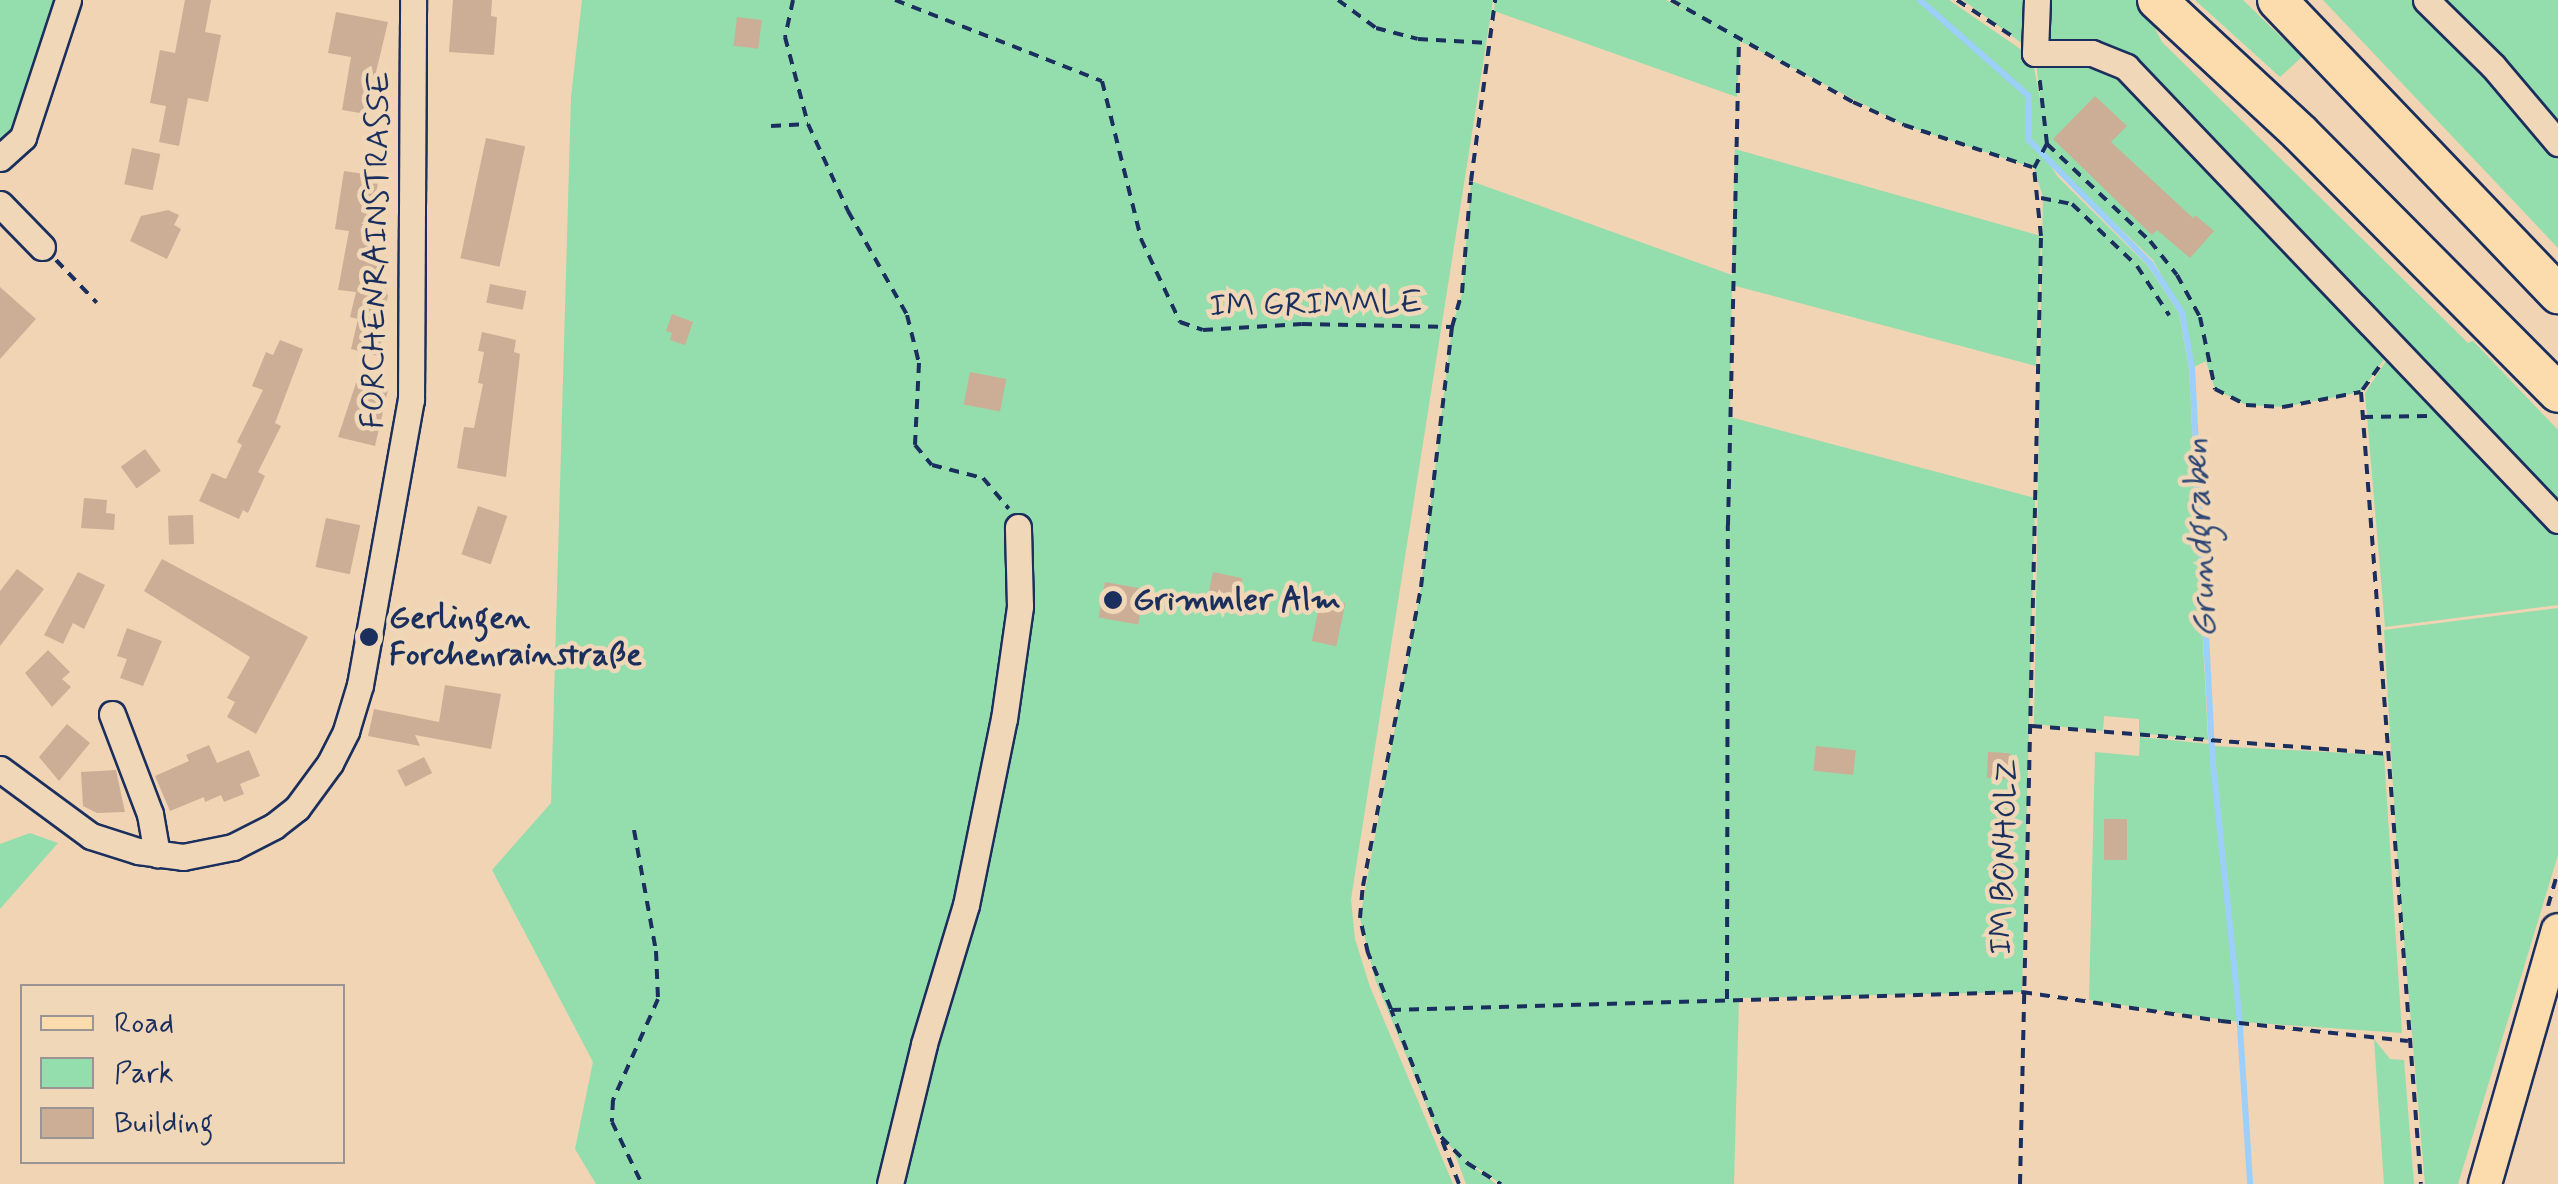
<!DOCTYPE html>
<meta charset="utf-8">
<style>
body{margin:0}
#map{position:relative;width:2558px;height:1184px;overflow:hidden;background:#f0d4b3;font-family:Mynerve,sans-serif}
div>[style]{position:absolute}
.green>*{inset:0;background:#94ddad}
.stream>*{height:6px;margin:-3px;padding:0 3px;transform-origin:3px;border-radius:3px;background:#9ccff9}
.building>*{inset:0;background:#ccae96;transform-origin:0 0}
.path>*{height:4px;margin-top:-2px;transform-origin:0;background:repeating-linear-gradient(90deg,#1b2f5e 0 10px,transparent 0 18px)}
.roads{filter:drop-shadow(2px 0 #1b2f5e) drop-shadow(-2px 0 #1b2f5e) drop-shadow(0 2px #1b2f5e) drop-shadow(0 -2px #1b2f5e)}
.minor>*{height:25px;margin:-12.5px;padding:0 12.5px;transform-origin:12.5px;border-radius:12.5px;background:#efd7b7}
.major>*{height:32px;margin:-16px;padding:0 16px;transform-origin:16px;border-radius:16px;background:#fcdcac}
.highway>*{height:38px;margin:-19px;padding:0 19px;transform-origin:19px;border-radius:19px;background:#fcdcac}
.dots>*{width:28px;height:28px;translate:-50% -50%;box-sizing:border-box;border:5px solid #efd7b7;border-radius:50%}
span{translate:-50% -50%;white-space:nowrap;text-align:center;line-height:1.15;-webkit-text-stroke:9px #efd7b7;paint-order:stroke}
.street-label{font-size:32px;color:#1b2f5e}
.poi-label{font-size:32px;color:#1b2f5e;font-weight:700}
.left{translate:0 -50%;text-align:left}
.water-label{font-size:35px;color:#2e4775;font-style:italic}
.legend{position:absolute;left:20px;top:984px;width:325px;height:180px;box-sizing:border-box;background:#efd7b7;border:2px solid #9a9493;margin:0;padding:12px 18px;list-style:none;font-size:30px;color:#1b2f5e}
.legend li{display:flex;align-items:center;gap:20px;height:50px}
.legend b{width:50px;border:2px solid #9a9493}
</style>
<div id="map">
<div class="green">
<div style="clip-path:polygon(0 0,68px 0,29px 122px,0 158px)"></div>
<div style="clip-path:polygon(582px 0,1493px 0,1351px 899px,1355px 939px,1370px 987px,1453px 1184px,596px 1184px,575px 1149px,593px 1062px,492px 870px,551px 803px,571px 97px)"></div>
<div style="clip-path:polygon(1495px 0,1666px 0,1687px 12px,1670px 0,1949px 0,2032px 57px,2041px 104px,2035px 53px,1963px 0,2157px 0,2150px 19px,2162px 42px,2468px 343px,2473px 341px,2558px 430px,2558px 517px,2392px 348px,2361px 392px,2283px 407px,2246px 405px,2215px 389px,2206px 361px,2192px 368px,2182px 312px,2153px 260px,2042px 153px,2058px 177px,2148px 266px,2179px 313px,2189px 369px,2208px 740px,2139px 733px,2139px 719px,2104px 716px,2103px 731px,2034px 724px,2043px 197px,2034px 168px,1904px 125px,1740px 41px,1737px 97px,1494px 11px)"></div>
<div style="clip-path:polygon(2195px 0,2243px 0,2302px 57px,2280px 77px)"></div>
<div style="clip-path:polygon(2323px 0,2432px 0,2558px 143px,2558px 248px)"></div>
<div style="clip-path:polygon(2439px 0,2558px 0,2558px 136px)"></div>
<div style="clip-path:polygon(1735px 149px,2041px 236px,2036px 366px,1732px 285px,1730px 417px,2035px 498px,2022px 992px,1739px 998px,1734px 1184px,1501px 1184px,1461px 1157px,1496px 1184px,1466px 1184px,1453px 1149px,1438px 1134px,1375px 979px,1360px 918px,1421px 587px,1452px 327px,1462px 293px,1471px 181px,1732px 275px)"></div>
<div style="clip-path:polygon(2392px 352px,2558px 520px,2558px 605px,2385px 627px,2365px 393px)"></div>
<div style="clip-path:polygon(2558px 608px,2558px 855px,2458px 1184px,2425px 1184px,2398px 871px,2384px 630px)"></div>
<div style="clip-path:polygon(2140px 737px,2210px 744px,2239px 1022px,2089px 1000px,2095px 752px,2139px 756px)"></div>
<div style="clip-path:polygon(2214px 746px,2384px 755px,2402px 1033px,2242px 1022px)"></div>
<div style="clip-path:polygon(30px 833px,58px 843px,0 909px,0 844px)"></div>
<div style="clip-path:polygon(2374px 1039px,2390px 1059px,2404px 1060px,2414px 1184px,2384px 1184px)"></div>
</div>
<div class="stream">
<div style="left:1920px;top:0;width:145px;rotate:41.4deg"></div>
<div style="left:2029px;top:96px;width:44px;rotate:90deg"></div>
<div style="left:2029px;top:140px;width:173px;rotate:45.5deg"></div>
<div style="left:2150px;top:263px;width:59px;rotate:56.9deg"></div>
<div style="left:2182px;top:312px;width:57px;rotate:79.9deg"></div>
<div style="left:2192px;top:368px;width:388px;rotate:87deg"></div>
<div style="left:2212px;top:755px;width:258px;rotate:84deg"></div>
<div style="left:2239px;top:1012px;width:172px;rotate:86.3deg"></div>
</div>
<div class="building">
<div style="clip-path:polygon(185px 0,211px 0,205px 32px,221px 35px,208px 102px,188px 98px,179px 146px,159px 142px,166px 106px,150px 103px,160px 50px,175px 53px)"></div>
<div style="clip-path:polygon(453px 0,492px 0,491px 16px,497px 17px,494px 55px,449px 52px)"></div>
<div style="clip-path:polygon(336px 12px,388px 22px,366px 114px,342px 110px,351px 57px,328px 53px)"></div>
<div style="left:737px;top:17px;width:25px;height:29px;rotate:7deg"></div>
<div style="clip-path:polygon(2095px 96px,2127px 126px,2111px 142px,2193px 218px,2195px 215px,2214px 231px,2190px 258px,2157px 230px,2152px 235px,2053px 139px)"></div>
<div style="left:486px;top:138px;width:40px;height:123px;rotate:12deg"></div>
<div style="left:132px;top:148px;width:29px;height:37px;rotate:12deg"></div>
<div style="clip-path:polygon(344px 171px,379px 176px,366px 255px,387px 259px,383px 282px,388px 296px,384px 313px,388px 314px,378px 356px,351px 349px,358px 319px,350px 317px,356px 292px,338px 290px,349px 231px,335px 229px)"></div>
<div style="clip-path:polygon(168px 210px,179px 215px,174px 225px,181px 229px,167px 259px,130px 241px,141px 216px)"></div>
<div style="left:490px;top:284px;width:37px;height:19px;rotate:11deg"></div>
<div style="clip-path:polygon(0 287px,36px 319px,0 359px)"></div>
<div style="clip-path:polygon(672px 314px,693px 322px,685px 345px,670px 340px,672px 333px,666px 331px)"></div>
<div style="clip-path:polygon(482px 332px,516px 340px,514px 352px,520px 354px,506px 477px,457px 468px,464px 427px,474px 428px,483px 384px,478px 383px,484px 352px,478px 351px)"></div>
<div style="clip-path:polygon(280px 340px,303px 349px,275px 423px,281px 426px,258px 472px,265px 476px,248px 513px,243px 510px,239px 519px,199px 501px,212px 473px,226px 479px,242px 445px,237px 442px,263px 390px,252px 386px,266px 352px,273px 355px)"></div>
<div style="left:970px;top:372px;width:37px;height:33px;rotate:11deg"></div>
<div style="clip-path:polygon(356px 383px,388px 390px,375px 446px,338px 437px)"></div>
<div style="left:145px;top:449px;width:27px;height:30px;rotate:54deg"></div>
<div style="clip-path:polygon(84px 498px,107px 500px,106px 513px,115px 514px,114px 530px,81px 528px)"></div>
<div style="left:478px;top:506px;width:31px;height:51px;rotate:19deg"></div>
<div style="left:193px;top:515px;width:29px;height:25px;rotate:88deg"></div>
<div style="left:326px;top:518px;width:35px;height:50px;rotate:12deg"></div>
<div style="clip-path:polygon(162px 559px,308px 637px,256px 734px,227px 717px,235px 702px,227px 698px,250px 657px,144px 591px)"></div>
<div style="clip-path:polygon(17px 569px,44px 589px,0 646px,0 591px)"></div>
<div style="clip-path:polygon(78px 572px,105px 585px,84px 629px,73px 623px,63px 644px,44px 635px)"></div>
<div style="left:1213px;top:572px;width:30px;height:36px;rotate:12deg"></div>
<div style="left:1105px;top:582px;width:40px;height:36px;rotate:10deg"></div>
<div style="left:1321px;top:598px;width:25px;height:44px;rotate:12deg"></div>
<div style="clip-path:polygon(127px 628px,162px 641px,143px 686px,120px 678px,127px 659px,117px 656px)"></div>
<div style="clip-path:polygon(48px 650px,70px 672px,62px 679px,71px 687px,52px 707px,25px 673px)"></div>
<div style="clip-path:polygon(445px 685px,501px 694px,491px 749px,415px 735px,420px 746px,368px 736px,374px 709px,439px 722px)"></div>
<div style="clip-path:polygon(67px 724px,90px 743px,59px 781px,39px 757px)"></div>
<div style="clip-path:polygon(209px 745px,217px 763px,249px 750px,260px 776px,240px 784px,244px 794px,224px 802px,221px 795px,205px 802px,204px 797px,170px 811px,155px 776px,189px 761px,186px 755px)"></div>
<div style="left:1816px;top:746px;width:40px;height:25px;rotate:6deg"></div>
<div style="left:1988px;top:752px;width:22px;height:26px;rotate:3deg"></div>
<div style="left:424px;top:757px;width:18px;height:30px;rotate:63deg"></div>
<div style="clip-path:polygon(116px 770px,125px 812px,97px 813px,83px 806px,81px 772px)"></div>
<div style="left:2104px;top:819px;width:23px;height:41px"></div>
</div>
<div class="path">
<div style="left:793px;top:0;width:38px;rotate:102deg"></div>
<div style="left:785px;top:37px;width:90px;rotate:75.2deg"></div>
<div style="left:808px;top:124px;width:96px;rotate:65.3deg"></div>
<div style="left:848px;top:211px;width:120px;rotate:60.4deg"></div>
<div style="left:907px;top:315px;width:49px;rotate:76deg"></div>
<div style="left:919px;top:363px;width:82px;rotate:92.8deg"></div>
<div style="left:915px;top:445px;width:26px;rotate:50deg"></div>
<div style="left:932px;top:465px;width:53px;rotate:14.3deg"></div>
<div style="left:983px;top:478px;width:40px;rotate:50deg"></div>
<div style="left:895px;top:0;width:222px;rotate:21.4deg"></div>
<div style="left:1102px;top:81px;width:163px;rotate:76.1deg"></div>
<div style="left:1141px;top:239px;width:92px;rotate:64.8deg"></div>
<div style="left:1180px;top:322px;width:24px;rotate:19deg"></div>
<div style="left:1203px;top:330px;width:99px;rotate:-3.5deg"></div>
<div style="left:1302px;top:324px;width:150px;rotate:1.1deg"></div>
<div style="left:1338px;top:0;width:47px;rotate:36.4deg"></div>
<div style="left:1376px;top:28px;width:43px;rotate:14.7deg"></div>
<div style="left:1418px;top:39px;width:71px;rotate:3.2deg"></div>
<div style="left:1671px;top:0;width:209px;rotate:29.3deg"></div>
<div style="left:1853px;top:102px;width:56px;rotate:24.3deg"></div>
<div style="left:1904px;top:125px;width:135px;rotate:18.2deg"></div>
<div style="left:1957px;top:0;width:66px;rotate:33.2deg"></div>
<div style="left:771px;top:126px;width:37px;rotate:-3deg"></div>
<div style="left:2047px;top:144px;width:141px;rotate:43.3deg"></div>
<div style="left:2150px;top:241px;width:43px;rotate:51.5deg"></div>
<div style="left:2177px;top:275px;width:48px;rotate:61.3deg"></div>
<div style="left:2200px;top:317px;width:74px;rotate:78.2deg"></div>
<div style="left:2215px;top:389px;width:35px;rotate:27deg"></div>
<div style="left:2246px;top:405px;width:37px;rotate:3deg"></div>
<div style="left:2283px;top:407px;width:79px;rotate:-10.9deg"></div>
<div style="left:2041px;top:198px;width:32px;rotate:11deg"></div>
<div style="left:2072px;top:204px;width:90px;rotate:43.6deg"></div>
<div style="left:2137px;top:266px;width:59px;rotate:56.9deg"></div>
<div style="left:56px;top:260px;width:59px;rotate:46.4deg"></div>
<div style="left:2379px;top:367px;width:31px;rotate:126deg"></div>
<div style="left:2361px;top:392px;width:794px;rotate:85.67deg"></div>
<div style="left:2363px;top:417px;width:65px;rotate:-0.9deg"></div>
<div style="left:2032px;top:726px;width:355px;rotate:4.5deg"></div>
<div style="left:634px;top:830px;width:123px;rotate:79.7deg"></div>
<div style="left:656px;top:951px;width:48px;rotate:87.6deg"></div>
<div style="left:658px;top:999px;width:111px;rotate:114deg"></div>
<div style="left:613px;top:1100px;width:22px;rotate:93deg"></div>
<div style="left:612px;top:1122px;width:69px;rotate:64.2deg"></div>
<div style="left:2548px;top:906px;width:36px;rotate:-74deg"></div>
<div style="left:1727px;top:999px;width:474px;rotate:-89.9deg"></div>
<div style="left:1728px;top:525px;width:485px;rotate:-88.7deg"></div>
<div style="left:1391px;top:1009px;width:61px;rotate:-112.3deg"></div>
<div style="left:1368px;top:953px;width:36px;rotate:-103deg"></div>
<div style="left:1360px;top:918px;width:32px;rotate:-85deg"></div>
<div style="left:1363px;top:886px;width:305px;rotate:-79deg"></div>
<div style="left:1421px;top:587px;width:262px;rotate:-83.2deg"></div>
<div style="left:1452px;top:327px;width:35px;rotate:-74deg"></div>
<div style="left:1462px;top:293px;width:112px;rotate:-85.4deg"></div>
<div style="left:1471px;top:181px;width:183px;rotate:-82.4deg"></div>
<div style="left:1441px;top:1137px;width:37px;rotate:45deg"></div>
<div style="left:1467px;top:1163px;width:40px;rotate:32deg"></div>
<div style="left:1459px;top:1184px;width:187px;rotate:-111.3deg"></div>
<div style="left:1391px;top:1010px;width:631px;rotate:-1.63deg"></div>
<div style="left:2022px;top:992px;width:201px;rotate:8.3deg"></div>
<div style="left:2221px;top:1021px;width:188px;rotate:6.1deg"></div>
<div style="left:2020px;top:1184px;width:948px;rotate:-88.73deg"></div>
<div style="left:2041px;top:236px;width:68px;rotate:-95.9deg"></div>
<div style="left:2034px;top:168px;width:27px;rotate:-62deg"></div>
<div style="left:2047px;top:144px;width:70px;rotate:-96.5deg"></div>
</div>
<div class="roads">
<div class="minor">
<div style="left:2037px;top:0;width:53px;rotate:92.2deg"></div>
<div style="left:2035px;top:53px;width:57px"></div>
<div style="left:2092px;top:53px;width:37px;rotate:22deg"></div>
<div style="left:2126px;top:67px;width:626px;rotate:46.36deg"></div>
<div style="left:2426px;top:0;width:94px;rotate:44.6deg"></div>
<div style="left:2493px;top:66px;width:101px;rotate:49.8deg"></div>
<div style="left:0;top:158px;width:31px;rotate:-42deg"></div>
<div style="left:23px;top:137px;width:144px;rotate:-71.8deg"></div>
<div style="left:0;top:204px;width:60px;rotate:45.7deg"></div>
<div style="left:112px;top:714px;width:107px;rotate:69.2deg"></div>
<div style="left:150px;top:814px;width:41px;rotate:80.1deg"></div>
<div style="left:0;top:769px;width:113px;rotate:36.4deg"></div>
<div style="left:91px;top:836px;width:49px;rotate:17.7deg"></div>
<div style="left:138px;top:851px;width:45px;rotate:7.6deg"></div>
<div style="left:183px;top:857px;width:51px;rotate:-11.3deg"></div>
<div style="left:233px;top:847px;width:46px;rotate:-27.1deg"></div>
<div style="left:274px;top:826px;width:29px;rotate:-38deg"></div>
<div style="left:297px;top:808px;width:56px;rotate:-53.7deg"></div>
<div style="left:330px;top:763px;width:36px;rotate:-63deg"></div>
<div style="left:346px;top:731px;width:48px;rotate:-73.1deg"></div>
<div style="left:360px;top:685px;width:290px;rotate:-79.9deg"></div>
<div style="left:411px;top:400px;width:400px;rotate:-89.7deg"></div>
<div style="left:890px;top:1184px;width:144px;rotate:-76.3deg"></div>
<div style="left:924px;top:1044px;width:145px;rotate:-73.2deg"></div>
<div style="left:966px;top:905px;width:190px;rotate:-78.5deg"></div>
<div style="left:1004px;top:719px;width:114px;rotate:-81.9deg"></div>
<div style="left:1020px;top:606px;width:79px;rotate:-91.5deg"></div>
</div>
<div class="major">
<div style="left:2485px;top:1184px;width:264px;rotate:-74deg"></div>
</div>
<div class="highway">
<div style="left:2157px;top:0;width:195px;rotate:42.9deg"></div>
<div style="left:2300px;top:133px;width:366px;rotate:45.2deg"></div>
<div style="left:2277px;top:0;width:407px;rotate:46.3deg"></div>
</div>
</div>
<div class="dots">
<div style="left:1113px;top:600px;background:#1b2f5e"></div>
<div style="left:369px;top:637px;background:#1b2f5e"></div>
</div>
<div class="street-label">
<span style="left:377px;top:250px;rotate:-89deg">FORCHENRAINSTRASSE</span>
<span style="left:1316px;top:305px;rotate:-1deg">IM GRIMMLE</span>
<span style="left:2005px;top:857px;rotate:-88deg">IM BONHOLZ</span>
</div>
<div class="poi-label">
<span class="left" style="left:1133px;top:600px">Grimmler Alm</span>
<span class="left" style="left:389px;top:637px">Gerlingen<br>Forchenrainstraße</span>
</div>
<div class="water-label">
<span style="left:2201px;top:538px;rotate:-93deg">Grundgraben</span>
</div>
<ul class="legend">
<li><b style="height:12px;background:#fcdcac"></b>Road</li>
<li><b style="height:28px;background:#94ddad"></b>Park</li>
<li><b style="height:28px;background:#ccae96"></b>Building</li>
</ul>
</div>
